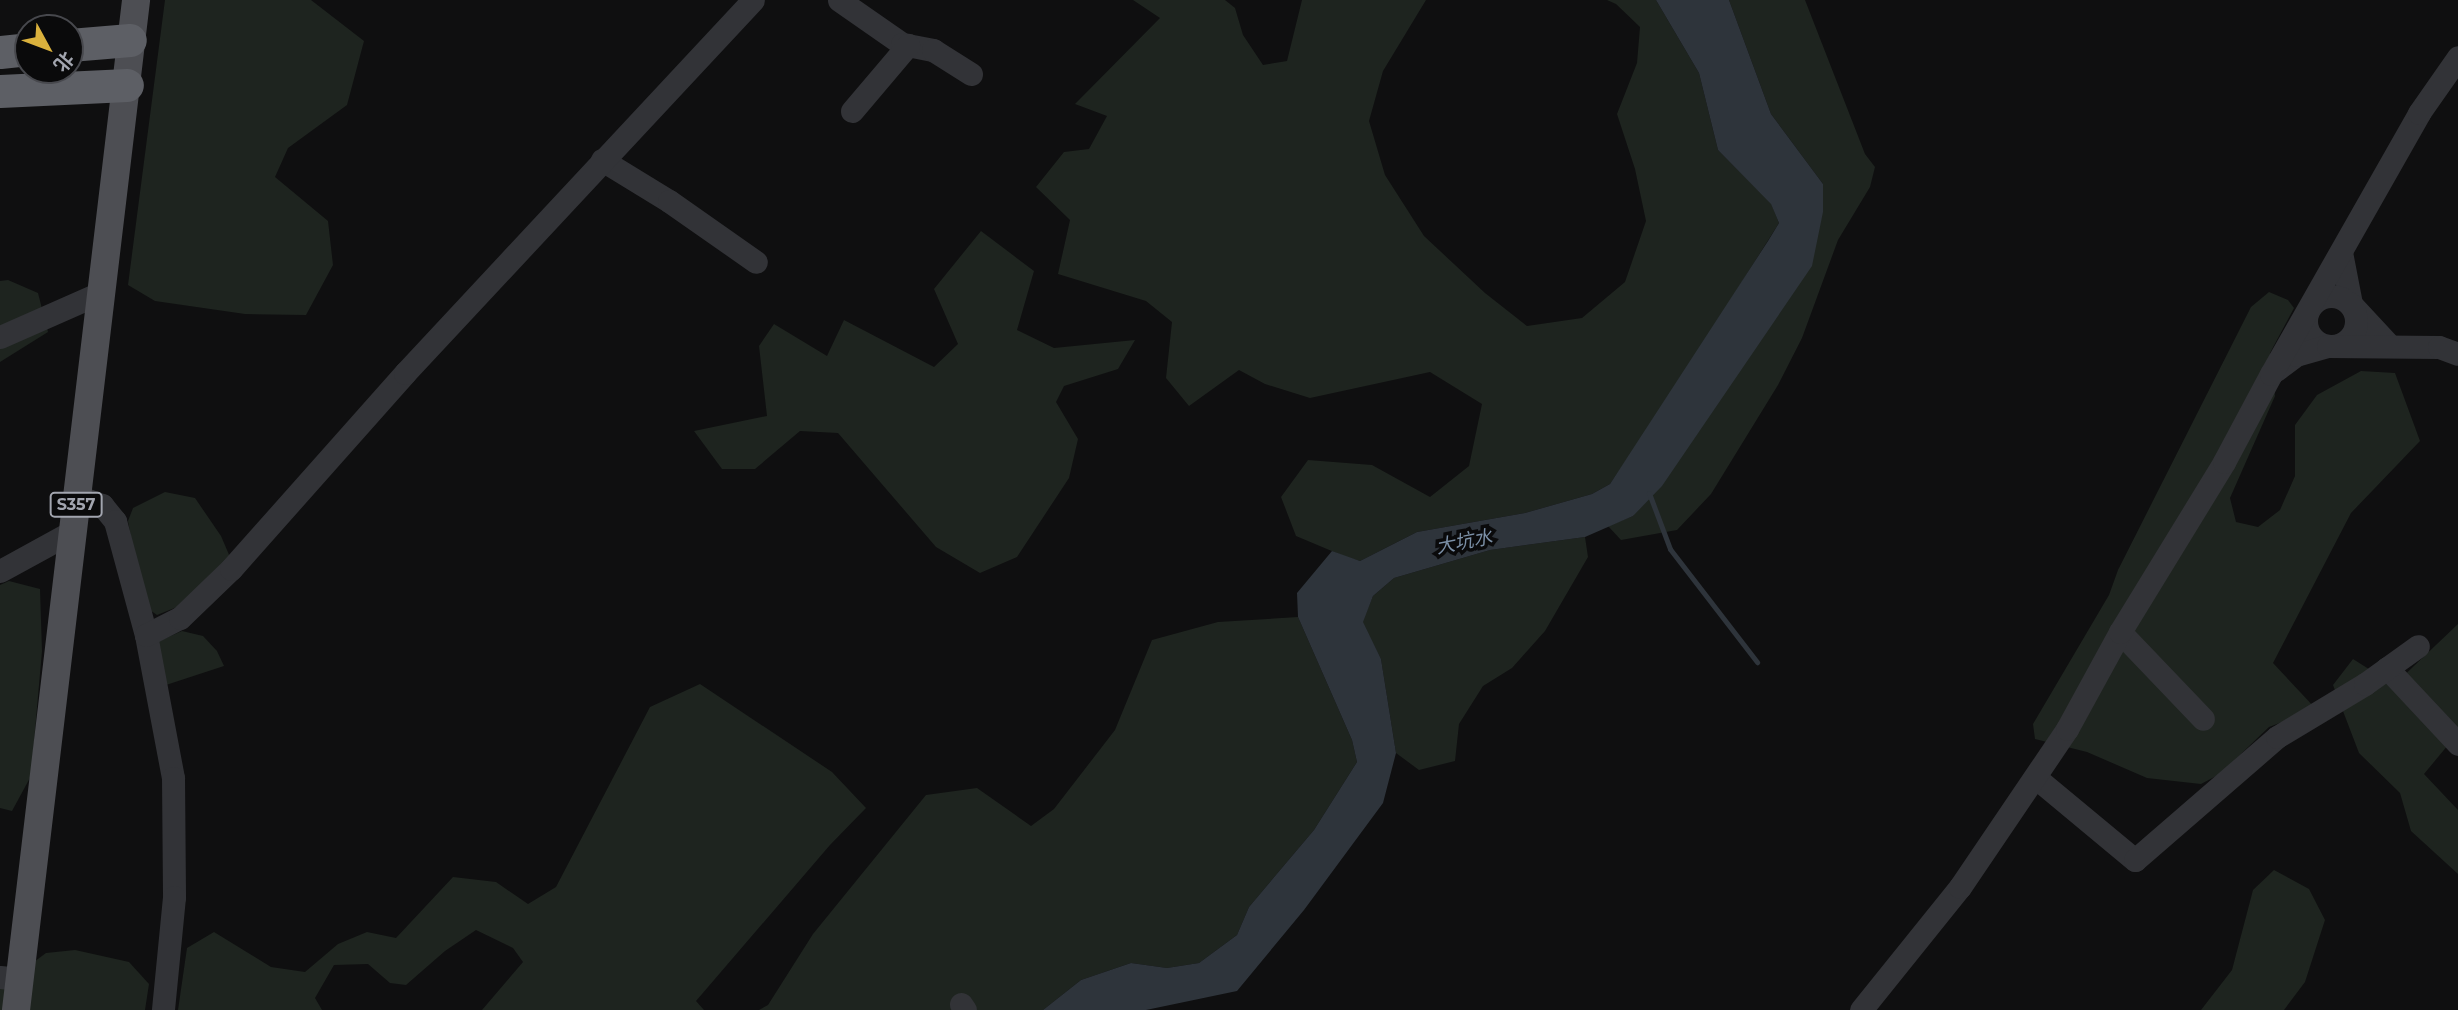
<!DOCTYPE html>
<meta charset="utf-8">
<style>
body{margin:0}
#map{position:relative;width:2458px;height:1010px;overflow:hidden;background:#0f0f10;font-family:Montserrat,"Noto Sans SC",sans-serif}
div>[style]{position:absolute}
.green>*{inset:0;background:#1e241f}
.water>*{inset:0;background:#2e343b}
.stream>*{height:5px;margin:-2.5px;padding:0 2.5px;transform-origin:2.5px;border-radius:2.5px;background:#2e343b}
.minor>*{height:23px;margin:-11.5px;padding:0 11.5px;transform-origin:11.5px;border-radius:11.5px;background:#323337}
.minor>.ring{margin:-11.5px;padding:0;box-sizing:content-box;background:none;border:23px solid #323337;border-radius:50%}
.major>*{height:28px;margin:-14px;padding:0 14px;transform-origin:14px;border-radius:14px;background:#4d4e53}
.highway>*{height:33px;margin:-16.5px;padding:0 16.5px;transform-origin:16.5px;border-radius:16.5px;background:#5d5f65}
span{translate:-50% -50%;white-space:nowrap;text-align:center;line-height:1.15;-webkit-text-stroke:7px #0a0a0b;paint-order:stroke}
.shield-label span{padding:2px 5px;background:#0a0a0b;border:2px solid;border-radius:5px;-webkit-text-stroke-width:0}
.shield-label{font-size:16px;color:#a2a5af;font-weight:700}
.water-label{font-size:19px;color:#7c90a7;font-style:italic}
.north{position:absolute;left:14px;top:14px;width:70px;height:70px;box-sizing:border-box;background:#0a0a0b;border:2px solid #47484d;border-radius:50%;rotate:131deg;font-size:19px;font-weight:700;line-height:28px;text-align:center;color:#a2a5af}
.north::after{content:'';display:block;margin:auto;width:24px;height:32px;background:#dab13d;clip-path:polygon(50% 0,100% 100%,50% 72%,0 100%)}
</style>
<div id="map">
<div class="green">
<div style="clip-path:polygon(165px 0,311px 0,364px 41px,347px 105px,288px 148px,275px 177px,328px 221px,333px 265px,306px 315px,245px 314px,155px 301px,128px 285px)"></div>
<div style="clip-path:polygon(1133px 0,1225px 0,1235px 8px,1243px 35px,1263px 65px,1287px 61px,1302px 0,1426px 0,1383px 71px,1369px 121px,1385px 175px,1424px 236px,1485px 293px,1527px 326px,1582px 318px,1625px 282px,1646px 221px,1635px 169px,1617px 114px,1637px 63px,1640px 27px,1616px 4px,1607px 0,1656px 0,1699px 73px,1718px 150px,1771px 203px,1779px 223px,1675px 388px,1610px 484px,1592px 494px,1525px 513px,1417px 532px,1360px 561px,1346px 557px,1296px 536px,1281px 497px,1308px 460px,1372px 465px,1430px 497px,1469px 466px,1482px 404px,1430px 372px,1310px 398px,1265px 384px,1239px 370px,1189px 406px,1166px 378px,1172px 322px,1146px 301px,1058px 274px,1070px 220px,1036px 187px,1064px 152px,1089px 149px,1107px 116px,1075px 104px,1160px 18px)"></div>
<div style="clip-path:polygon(1729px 0,1805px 0,1865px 154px,1875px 167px,1870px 187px,1838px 240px,1802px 338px,1778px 385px,1711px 494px,1677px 530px,1621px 540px,1608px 526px,1633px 516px,1823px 184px,1771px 114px)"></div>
<div style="clip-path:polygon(981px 231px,1034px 271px,1017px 330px,1054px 348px,1135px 340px,1118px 369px,1064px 386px,1056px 402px,1078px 439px,1069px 478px,1017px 557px,980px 573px,936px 547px,838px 433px,800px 431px,755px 469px,722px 469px,694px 431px,767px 416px,759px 346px,774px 324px,827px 356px,844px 320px,934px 367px,958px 344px,934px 289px)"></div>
<div style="clip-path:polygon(8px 280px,38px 293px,48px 332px,0 362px,0 281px)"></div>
<div style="clip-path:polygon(2269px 292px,2288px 300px,2294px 308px,2270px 353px,2275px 396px,2230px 498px,2236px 522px,2258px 527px,2280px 510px,2295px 476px,2295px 425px,2317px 395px,2361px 371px,2395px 373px,2420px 441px,2351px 513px,2273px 663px,2316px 709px,2269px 727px,2220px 774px,2201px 784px,2147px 778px,2087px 752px,2035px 739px,2033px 724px,2109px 595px,2118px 570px,2251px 307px)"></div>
<div style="clip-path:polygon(165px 492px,195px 498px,221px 536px,230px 557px,182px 605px,157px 615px,144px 606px,128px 521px,133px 508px)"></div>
<div style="clip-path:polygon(1585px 537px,1588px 557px,1545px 631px,1512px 668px,1483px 686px,1459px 724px,1455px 761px,1419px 770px,1396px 753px,1381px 659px,1362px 622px,1373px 596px,1394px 578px,1490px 550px)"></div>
<div style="clip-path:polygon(9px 581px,40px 589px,42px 651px,31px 776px,12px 811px,0 808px,0 585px)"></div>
<div style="clip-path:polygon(1298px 617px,1352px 740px,1357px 762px,1314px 830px,1249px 907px,1237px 935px,1199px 963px,1167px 968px,1131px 963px,1081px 980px,1043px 1010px,759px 1010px,768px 1005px,813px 934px,926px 795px,977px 788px,1031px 826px,1054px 809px,1115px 730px,1152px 640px,1218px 622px)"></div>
<div style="clip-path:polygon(2458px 624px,2458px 733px,2424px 774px,2458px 810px,2458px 874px,2411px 831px,2400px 793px,2359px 753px,2333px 685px,2353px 659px,2394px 685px)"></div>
<div style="clip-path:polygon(182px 631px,203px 636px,217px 651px,224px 666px,166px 685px,157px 642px)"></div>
<div style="clip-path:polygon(700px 684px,832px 772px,866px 808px,830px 845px,696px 1001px,704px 1010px,482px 1010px,523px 962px,513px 948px,476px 930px,445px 951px,406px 985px,390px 983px,368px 964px,334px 965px,315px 998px,322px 1010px,178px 1010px,187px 948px,214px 932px,271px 967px,305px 972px,338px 944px,367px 932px,396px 938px,453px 877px,496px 882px,528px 904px,556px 887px,650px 707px)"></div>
<div style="clip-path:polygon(2274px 870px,2309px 889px,2325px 920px,2305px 982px,2284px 1010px,2201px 1010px,2232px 970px,2253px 890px)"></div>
<div style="clip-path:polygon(75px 950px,129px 962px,149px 984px,145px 1010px,0 1010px,0 987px,46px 953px)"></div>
</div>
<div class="water">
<div style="clip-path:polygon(1656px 0,1729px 0,1771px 114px,1823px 184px,1823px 212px,1812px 266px,1662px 486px,1633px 516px,1585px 537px,1490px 550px,1394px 578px,1373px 596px,1363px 622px,1381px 659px,1396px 753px,1383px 803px,1304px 910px,1237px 991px,1146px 1010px,1043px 1010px,1081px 980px,1131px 963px,1167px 968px,1199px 963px,1237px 935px,1249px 907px,1314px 830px,1357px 762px,1352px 740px,1298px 617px,1297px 593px,1332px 551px,1360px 561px,1417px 532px,1525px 513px,1592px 494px,1610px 484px,1768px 241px,1779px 223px,1771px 204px,1718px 150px,1699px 73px)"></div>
</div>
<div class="stream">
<div style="left:1649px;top:493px;width:60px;rotate:69.4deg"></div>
<div style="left:1670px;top:549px;width:143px;rotate:52.4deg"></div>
</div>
<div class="minor">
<div style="left:839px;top:0;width:77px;rotate:34.9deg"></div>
<div style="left:902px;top:44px;width:32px;rotate:11deg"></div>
<div style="left:933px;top:50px;width:45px;rotate:32.3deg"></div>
<div style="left:852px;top:111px;width:87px;rotate:-49.7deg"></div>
<div style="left:602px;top:160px;width:79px;rotate:31.5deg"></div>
<div style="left:669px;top:201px;width:106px;rotate:35deg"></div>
<div style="left:2341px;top:252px;width:53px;rotate:79.1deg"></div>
<div style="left:2351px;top:304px;width:56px;rotate:47.2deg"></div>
<div class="ring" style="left:2306px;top:296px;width:27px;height:27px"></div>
<div style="left:0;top:337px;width:111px;rotate:-23.8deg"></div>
<div style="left:2276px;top:370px;width:25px;rotate:-37deg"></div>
<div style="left:2296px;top:355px;width:33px;rotate:-16deg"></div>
<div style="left:2328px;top:346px;width:111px;rotate:0.5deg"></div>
<div style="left:2439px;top:347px;width:20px;rotate:20deg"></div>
<div style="left:77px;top:496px;width:27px;rotate:20deg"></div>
<div style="left:102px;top:505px;width:21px;rotate:51deg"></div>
<div style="left:115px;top:521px;width:118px;rotate:74.8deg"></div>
<div style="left:146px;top:635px;width:146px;rotate:79.3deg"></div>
<div style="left:173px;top:778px;width:119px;rotate:89.5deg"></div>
<div style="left:174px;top:897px;width:114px;rotate:95.6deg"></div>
<div style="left:0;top:571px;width:83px;rotate:-28.7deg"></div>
<div style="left:2120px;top:632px;width:120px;rotate:46.3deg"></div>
<div style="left:146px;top:635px;width:38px;rotate:-27deg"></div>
<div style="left:180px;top:618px;width:71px;rotate:-43.9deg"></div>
<div style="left:231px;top:569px;width:262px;rotate:-48.4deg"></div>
<div style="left:405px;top:373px;width:510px;rotate:-46.99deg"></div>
<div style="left:2387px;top:668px;width:104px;rotate:46.9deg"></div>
<div style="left:2035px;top:777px;width:130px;rotate:39.7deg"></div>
<div style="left:2135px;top:860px;width:188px;rotate:-40.9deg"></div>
<div style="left:2277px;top:737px;width:103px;rotate:-31.1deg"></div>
<div style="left:2365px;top:684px;width:65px;rotate:-35.6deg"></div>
<div style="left:0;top:977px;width:19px;rotate:6deg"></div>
<div style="left:961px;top:1004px;width:7px;rotate:56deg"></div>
<div style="left:1861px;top:1010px;width:158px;rotate:-51.2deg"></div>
<div style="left:1960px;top:887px;width:191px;rotate:-55.9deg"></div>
<div style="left:2067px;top:729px;width:111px;rotate:-61.3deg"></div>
<div style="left:2120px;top:632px;width:199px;rotate:-58.5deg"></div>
<div style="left:2224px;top:462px;width:100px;rotate:-61.9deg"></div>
<div style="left:2271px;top:374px;width:300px;rotate:-60.4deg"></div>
<div style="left:2419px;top:113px;width:68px;rotate:-55.1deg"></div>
</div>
<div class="major">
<div style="left:16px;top:1010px;width:1017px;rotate:-83.22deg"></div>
</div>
<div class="highway">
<div style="left:70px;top:45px;width:60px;rotate:-4.8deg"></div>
<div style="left:0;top:52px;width:28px;rotate:-6deg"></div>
<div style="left:0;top:91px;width:127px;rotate:-2.7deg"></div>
</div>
<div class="shield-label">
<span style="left:76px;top:505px">S357</span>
</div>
<div class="water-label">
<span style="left:1464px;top:542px;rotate:-11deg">大坑水</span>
</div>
<div class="north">北</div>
</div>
